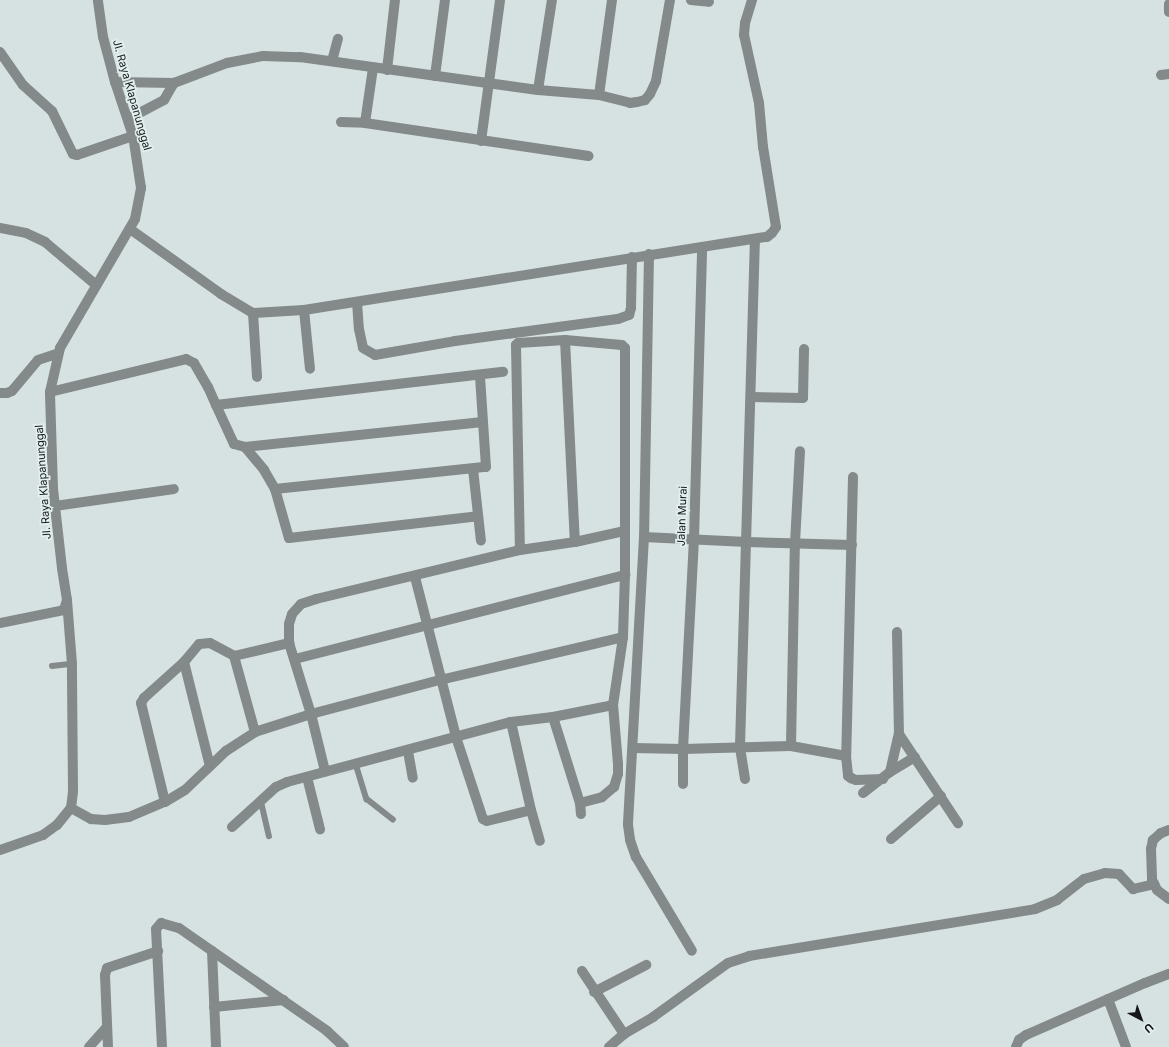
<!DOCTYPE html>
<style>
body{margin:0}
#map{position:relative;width:1169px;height:1047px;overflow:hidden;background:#d6e2e2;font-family:Inter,sans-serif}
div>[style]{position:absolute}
.service>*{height:5.5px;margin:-2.75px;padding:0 2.75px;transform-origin:2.75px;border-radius:2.75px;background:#848989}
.minor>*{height:10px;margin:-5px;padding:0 5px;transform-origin:5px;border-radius:5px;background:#848989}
.tertiary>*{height:10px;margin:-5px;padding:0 5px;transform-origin:5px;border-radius:5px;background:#848989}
span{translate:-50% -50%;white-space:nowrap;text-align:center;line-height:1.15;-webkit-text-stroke:3.5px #e3efef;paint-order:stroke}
.street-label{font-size:11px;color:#131717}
.north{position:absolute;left:1121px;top:999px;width:40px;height:40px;-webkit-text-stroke:3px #e3efef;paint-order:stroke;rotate:139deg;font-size:11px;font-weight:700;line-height:16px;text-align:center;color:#131717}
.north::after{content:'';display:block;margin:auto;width:14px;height:18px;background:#131717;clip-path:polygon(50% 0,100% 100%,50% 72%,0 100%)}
</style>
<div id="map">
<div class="service">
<div style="left:52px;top:666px;width:20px;rotate:-6deg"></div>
<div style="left:356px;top:764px;width:37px;rotate:73deg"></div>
<div style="left:367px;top:799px;width:33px;rotate:38deg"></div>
<div style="left:261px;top:800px;width:37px;rotate:77deg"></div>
</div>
<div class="minor">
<div style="left:691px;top:0;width:18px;rotate:6deg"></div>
<div style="left:1169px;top:4px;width:8px;rotate:90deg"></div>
<div style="left:0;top:52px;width:40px;rotate:55.1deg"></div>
<div style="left:23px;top:85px;width:39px;rotate:42deg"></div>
<div style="left:52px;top:111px;width:48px;rotate:64deg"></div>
<div style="left:73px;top:154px;width:4px;rotate:14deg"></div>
<div style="left:77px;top:155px;width:59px;rotate:-18.7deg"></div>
<div style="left:332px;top:61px;width:23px;rotate:-75deg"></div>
<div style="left:387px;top:70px;width:70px;rotate:-83.5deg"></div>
<div style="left:1161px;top:75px;width:8px;rotate:-7deg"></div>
<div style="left:435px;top:76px;width:77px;rotate:-82.5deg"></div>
<div style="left:115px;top:82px;width:59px;rotate:1deg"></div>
<div style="left:174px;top:83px;width:57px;rotate:-20.7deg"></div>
<div style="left:227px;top:63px;width:37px;rotate:-11deg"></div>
<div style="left:263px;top:56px;width:37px;rotate:2deg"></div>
<div style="left:300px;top:57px;width:240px;rotate:7.9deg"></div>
<div style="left:538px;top:90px;width:61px;rotate:4.7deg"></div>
<div style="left:599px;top:95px;width:32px;rotate:14deg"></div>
<div style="left:630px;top:103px;width:7px;rotate:-8deg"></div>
<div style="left:637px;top:102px;width:8px;rotate:-14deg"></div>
<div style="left:645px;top:100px;width:8px;rotate:-50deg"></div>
<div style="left:650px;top:94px;width:14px;rotate:-65deg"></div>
<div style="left:656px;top:81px;width:82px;rotate:-80.2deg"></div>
<div style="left:538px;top:90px;width:91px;rotate:-81.2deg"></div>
<div style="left:599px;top:95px;width:96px;rotate:-82.2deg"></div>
<div style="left:128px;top:119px;width:41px;rotate:-27.8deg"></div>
<div style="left:164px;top:100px;width:20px;rotate:-60deg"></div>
<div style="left:341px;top:122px;width:24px;rotate:2deg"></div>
<div style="left:365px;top:123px;width:226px;rotate:8.4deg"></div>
<div style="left:365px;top:123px;width:56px;rotate:-81.7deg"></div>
<div style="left:481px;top:141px;width:142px;rotate:-82.3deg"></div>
<div style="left:0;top:228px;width:26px;rotate:11deg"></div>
<div style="left:26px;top:233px;width:21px;rotate:25deg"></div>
<div style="left:45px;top:242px;width:67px;rotate:40.1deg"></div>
<div style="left:130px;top:229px;width:112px;rotate:35.5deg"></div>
<div style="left:221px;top:294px;width:37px;rotate:31deg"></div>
<div style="left:253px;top:313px;width:51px;rotate:-3.4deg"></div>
<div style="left:304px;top:310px;width:469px;rotate:-9deg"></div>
<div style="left:767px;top:237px;width:6px;rotate:-39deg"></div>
<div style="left:772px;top:233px;width:7px;rotate:-56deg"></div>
<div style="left:776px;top:227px;width:81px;rotate:-99.2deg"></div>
<div style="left:763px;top:147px;width:44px;rotate:-95.2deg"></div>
<div style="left:759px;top:103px;width:70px;rotate:-102.4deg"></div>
<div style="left:744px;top:35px;width:12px;rotate:-85deg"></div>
<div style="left:745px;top:23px;width:24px;rotate:-73deg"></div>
<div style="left:649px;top:254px;width:283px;rotate:91deg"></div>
<div style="left:644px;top:537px;width:288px;rotate:93.2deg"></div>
<div style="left:628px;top:825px;width:15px;rotate:82deg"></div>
<div style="left:630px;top:840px;width:18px;rotate:71deg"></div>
<div style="left:636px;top:857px;width:109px;rotate:59.2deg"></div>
<div style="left:357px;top:302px;width:27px;rotate:86deg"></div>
<div style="left:359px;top:329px;width:19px;rotate:78deg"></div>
<div style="left:363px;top:348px;width:14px;rotate:30deg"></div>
<div style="left:375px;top:355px;width:81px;rotate:-9.9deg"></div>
<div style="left:455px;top:341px;width:164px;rotate:-7.7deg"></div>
<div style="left:618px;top:319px;width:12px;rotate:-20deg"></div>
<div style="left:629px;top:315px;width:7px;rotate:-74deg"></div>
<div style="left:631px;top:308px;width:51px;rotate:-88.9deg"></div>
<div style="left:304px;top:310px;width:59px;rotate:84.2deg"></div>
<div style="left:253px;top:313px;width:64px;rotate:86.4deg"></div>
<div style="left:565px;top:340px;width:202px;rotate:87.2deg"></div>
<div style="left:50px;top:392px;width:140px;rotate:-13.6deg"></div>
<div style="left:186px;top:359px;width:9px;rotate:27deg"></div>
<div style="left:194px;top:363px;width:28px;rotate:60deg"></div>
<div style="left:208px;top:387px;width:20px;rotate:66deg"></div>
<div style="left:216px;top:405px;width:289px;rotate:-6.6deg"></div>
<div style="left:0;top:393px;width:7px"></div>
<div style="left:7px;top:393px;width:5px;rotate:-22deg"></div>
<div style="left:12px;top:391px;width:40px;rotate:-50deg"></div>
<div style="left:38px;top:360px;width:20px;rotate:-18deg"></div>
<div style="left:751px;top:397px;width:52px;rotate:1.1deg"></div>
<div style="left:803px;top:398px;width:49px;rotate:-88.8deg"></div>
<div style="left:216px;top:405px;width:43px;rotate:65.2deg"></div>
<div style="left:234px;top:444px;width:11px;rotate:15deg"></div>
<div style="left:245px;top:447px;width:30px;rotate:50deg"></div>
<div style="left:264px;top:470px;width:22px;rotate:60deg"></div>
<div style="left:275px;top:489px;width:51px;rotate:74.1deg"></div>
<div style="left:289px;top:538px;width:190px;rotate:-6.6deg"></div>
<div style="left:245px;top:447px;width:239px;rotate:-6deg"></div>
<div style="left:473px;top:469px;width:72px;rotate:83.7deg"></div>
<div style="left:853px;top:477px;width:279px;rotate:91.4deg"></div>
<div style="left:846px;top:756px;width:20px;rotate:84deg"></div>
<div style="left:848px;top:776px;width:4px;rotate:34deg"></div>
<div style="left:851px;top:778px;width:5px;rotate:22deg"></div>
<div style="left:856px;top:780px;width:27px;rotate:-2deg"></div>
<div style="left:275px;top:489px;width:212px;rotate:-6deg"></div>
<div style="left:486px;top:467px;width:91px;rotate:-93.8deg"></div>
<div style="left:55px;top:506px;width:120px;rotate:-8.1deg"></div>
<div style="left:644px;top:537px;width:103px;rotate:2.8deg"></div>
<div style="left:747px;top:542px;width:105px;rotate:1.6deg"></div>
<div style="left:415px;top:577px;width:165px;rotate:75.6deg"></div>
<div style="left:456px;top:737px;width:86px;rotate:71.8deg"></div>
<div style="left:483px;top:819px;width:4px;rotate:27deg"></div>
<div style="left:487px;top:821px;width:45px;rotate:-14deg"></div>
<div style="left:0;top:623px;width:65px;rotate:-11.5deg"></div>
<div style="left:64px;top:610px;width:10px;rotate:-73deg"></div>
<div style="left:897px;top:632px;width:102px;rotate:88.9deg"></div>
<div style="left:899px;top:734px;width:107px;rotate:56.5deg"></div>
<div style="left:289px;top:643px;width:74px;rotate:72.8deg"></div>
<div style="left:311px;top:714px;width:59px;rotate:76.2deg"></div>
<div style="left:234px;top:656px;width:79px;rotate:74.6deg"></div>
<div style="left:295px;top:659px;width:341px;rotate:-14.3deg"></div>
<div style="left:184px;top:662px;width:107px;rotate:76deg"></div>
<div style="left:553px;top:717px;width:90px;rotate:72.6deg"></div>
<div style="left:580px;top:803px;width:11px;rotate:85deg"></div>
<div style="left:511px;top:722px;width:90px;rotate:77.2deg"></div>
<div style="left:531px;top:810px;width:32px;rotate:74deg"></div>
<div style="left:791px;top:746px;width:203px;rotate:-88.9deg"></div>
<div style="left:795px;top:543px;width:92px;rotate:-86.9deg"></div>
<div style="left:633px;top:748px;width:50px;rotate:1.1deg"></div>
<div style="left:683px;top:749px;width:108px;rotate:-1.6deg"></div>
<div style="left:791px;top:746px;width:56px;rotate:10.3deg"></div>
<div style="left:408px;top:751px;width:27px;rotate:80deg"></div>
<div style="left:890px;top:772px;width:39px;rotate:-77deg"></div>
<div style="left:307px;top:777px;width:54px;rotate:76deg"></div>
<div style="left:745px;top:779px;width:33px;rotate:-99deg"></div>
<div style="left:740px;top:746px;width:507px;rotate:-88.31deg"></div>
<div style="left:683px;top:784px;width:35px;rotate:-90deg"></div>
<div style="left:683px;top:749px;width:210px;rotate:-87deg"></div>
<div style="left:694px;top:539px;width:291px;rotate:-88.4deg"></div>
<div style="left:863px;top:793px;width:34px;rotate:-38deg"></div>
<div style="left:890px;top:772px;width:29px;rotate:-31deg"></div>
<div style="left:165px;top:802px;width:102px;rotate:-103.6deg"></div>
<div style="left:141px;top:703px;width:6px;rotate:-59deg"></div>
<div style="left:144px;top:698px;width:54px;rotate:-42deg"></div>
<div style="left:184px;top:662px;width:23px;rotate:-50deg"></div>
<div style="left:199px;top:644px;width:11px;rotate:-5deg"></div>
<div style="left:210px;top:643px;width:27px;rotate:28deg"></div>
<div style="left:234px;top:656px;width:57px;rotate:-13.3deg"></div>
<div style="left:289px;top:643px;width:19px;rotate:-90deg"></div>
<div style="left:289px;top:624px;width:10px;rotate:-73deg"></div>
<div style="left:292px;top:614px;width:13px;rotate:-48deg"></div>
<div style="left:301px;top:604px;width:16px;rotate:-18deg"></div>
<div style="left:316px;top:599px;width:210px;rotate:-13.5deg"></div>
<div style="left:520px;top:550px;width:56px;rotate:-8.3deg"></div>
<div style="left:575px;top:542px;width:50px;rotate:-12.7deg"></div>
<div style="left:580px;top:803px;width:23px;rotate:-15deg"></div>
<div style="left:602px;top:797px;width:16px;rotate:-40deg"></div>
<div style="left:614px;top:787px;width:14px;rotate:-73deg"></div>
<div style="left:618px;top:774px;width:10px;rotate:-90deg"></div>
<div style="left:618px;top:764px;width:59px;rotate:-94.8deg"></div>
<div style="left:71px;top:808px;width:23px;rotate:29deg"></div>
<div style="left:91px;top:819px;width:14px;rotate:4deg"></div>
<div style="left:105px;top:820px;width:24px;rotate:-7deg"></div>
<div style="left:129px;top:817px;width:39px;rotate:-23deg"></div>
<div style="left:165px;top:802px;width:23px;rotate:-31deg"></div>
<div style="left:185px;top:790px;width:57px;rotate:-43.6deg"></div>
<div style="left:226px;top:751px;width:35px;rotate:-33deg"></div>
<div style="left:255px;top:732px;width:59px;rotate:-17.8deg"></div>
<div style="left:311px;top:714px;width:133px;rotate:-14.8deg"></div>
<div style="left:440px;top:680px;width:188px;rotate:-13.2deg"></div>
<div style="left:232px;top:827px;width:59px;rotate:-42.3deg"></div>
<div style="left:276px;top:787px;width:12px;rotate:-24deg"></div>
<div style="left:287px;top:782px;width:232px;rotate:-15deg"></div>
<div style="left:511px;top:722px;width:42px;rotate:-6.8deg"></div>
<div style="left:553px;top:717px;width:61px;rotate:-11.3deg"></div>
<div style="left:613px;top:705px;width:69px;rotate:-81.6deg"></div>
<div style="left:623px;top:637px;width:62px;rotate:-88.2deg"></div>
<div style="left:625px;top:575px;width:227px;rotate:-90deg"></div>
<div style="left:625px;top:348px;width:4px;rotate:-135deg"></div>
<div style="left:622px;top:345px;width:57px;rotate:-175deg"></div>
<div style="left:565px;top:340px;width:47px;rotate:176.3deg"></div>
<div style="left:518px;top:343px;width:3px;rotate:135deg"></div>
<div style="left:516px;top:345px;width:205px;rotate:88.9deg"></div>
<div style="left:1169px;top:830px;width:9px;rotate:159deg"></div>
<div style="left:1161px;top:833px;width:11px;rotate:139deg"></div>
<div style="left:1153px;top:840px;width:9px;rotate:103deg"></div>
<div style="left:1151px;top:849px;width:31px;rotate:88deg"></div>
<div style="left:1152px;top:880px;width:11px;rotate:63deg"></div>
<div style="left:1157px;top:890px;width:15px;rotate:37deg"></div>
<div style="left:891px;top:839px;width:66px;rotate:-40.7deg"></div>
<div style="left:212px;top:951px;width:96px;rotate:87.6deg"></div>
<div style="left:582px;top:971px;width:76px;rotate:56.3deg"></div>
<div style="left:594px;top:992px;width:59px;rotate:-27.4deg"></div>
<div style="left:1108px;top:999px;width:51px;rotate:69.4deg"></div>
<div style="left:214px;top:1007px;width:70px;rotate:-5.7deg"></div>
<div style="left:89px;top:1047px;width:27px;rotate:-48deg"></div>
<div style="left:108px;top:1047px;width:72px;rotate:-92.4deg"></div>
<div style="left:105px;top:975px;width:7px;rotate:-74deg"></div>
<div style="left:107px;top:968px;width:54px;rotate:-18.4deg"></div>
<div style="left:162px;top:1047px;width:118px;rotate:-92.9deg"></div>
<div style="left:156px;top:929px;width:8px;rotate:-50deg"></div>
<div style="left:161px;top:923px;width:19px;rotate:16deg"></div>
<div style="left:179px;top:928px;width:180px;rotate:34.8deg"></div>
<div style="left:327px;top:1031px;width:23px;rotate:43deg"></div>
<div style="left:609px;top:1047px;width:20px;rotate:-41deg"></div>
<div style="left:624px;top:1034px;width:34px;rotate:-30deg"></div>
<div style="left:653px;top:1017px;width:92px;rotate:-35.8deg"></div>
<div style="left:728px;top:963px;width:22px;rotate:-18deg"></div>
<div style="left:749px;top:956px;width:290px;rotate:-9.3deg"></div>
<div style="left:1035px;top:909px;width:24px;rotate:-22deg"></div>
<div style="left:1057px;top:900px;width:34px;rotate:-38deg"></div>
<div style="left:1084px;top:879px;width:22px;rotate:-16deg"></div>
<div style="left:1105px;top:873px;width:14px;rotate:4deg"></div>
<div style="left:1119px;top:874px;width:21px;rotate:47deg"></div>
<div style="left:1133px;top:889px;width:22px;rotate:-13deg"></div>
<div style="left:1016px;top:1047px;width:8px;rotate:-67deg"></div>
<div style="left:1019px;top:1040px;width:9px;rotate:-36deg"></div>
<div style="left:1026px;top:1035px;width:130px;rotate:-23.6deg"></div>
<div style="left:1145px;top:983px;width:26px;rotate:-21deg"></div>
</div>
<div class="tertiary">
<div style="left:0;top:850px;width:46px;rotate:-19.2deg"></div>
<div style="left:43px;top:835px;width:17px;rotate:-36deg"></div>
<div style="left:57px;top:825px;width:22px;rotate:-51deg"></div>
<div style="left:71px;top:808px;width:17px;rotate:-83deg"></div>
<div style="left:73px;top:791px;width:127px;rotate:-90.5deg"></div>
<div style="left:72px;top:664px;width:64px;rotate:-94.5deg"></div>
<div style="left:67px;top:600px;width:32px;rotate:-99deg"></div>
<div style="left:62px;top:568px;width:80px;rotate:-96.5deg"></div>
<div style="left:53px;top:489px;width:97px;rotate:-91.8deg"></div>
<div style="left:50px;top:392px;width:45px;rotate:-77.2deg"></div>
<div style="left:60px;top:348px;width:149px;rotate:-59.8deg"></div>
<div style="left:135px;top:219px;width:32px;rotate:-79deg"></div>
<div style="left:141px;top:188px;width:53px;rotate:-98.7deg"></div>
<div style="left:133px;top:136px;width:57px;rotate:-108.4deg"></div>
<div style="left:115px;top:82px;width:47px;rotate:-104.9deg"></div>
<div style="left:103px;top:37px;width:37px;rotate:-98deg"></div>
</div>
<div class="street-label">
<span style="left:132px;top:95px;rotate:74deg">Jl. Raya Klapanunggal</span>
<span style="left:43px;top:482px;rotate:-94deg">Jl. Raya Klapanunggal</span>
<span style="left:682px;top:516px;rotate:-88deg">Jalan Murai</span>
</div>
<div class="north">U</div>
</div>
